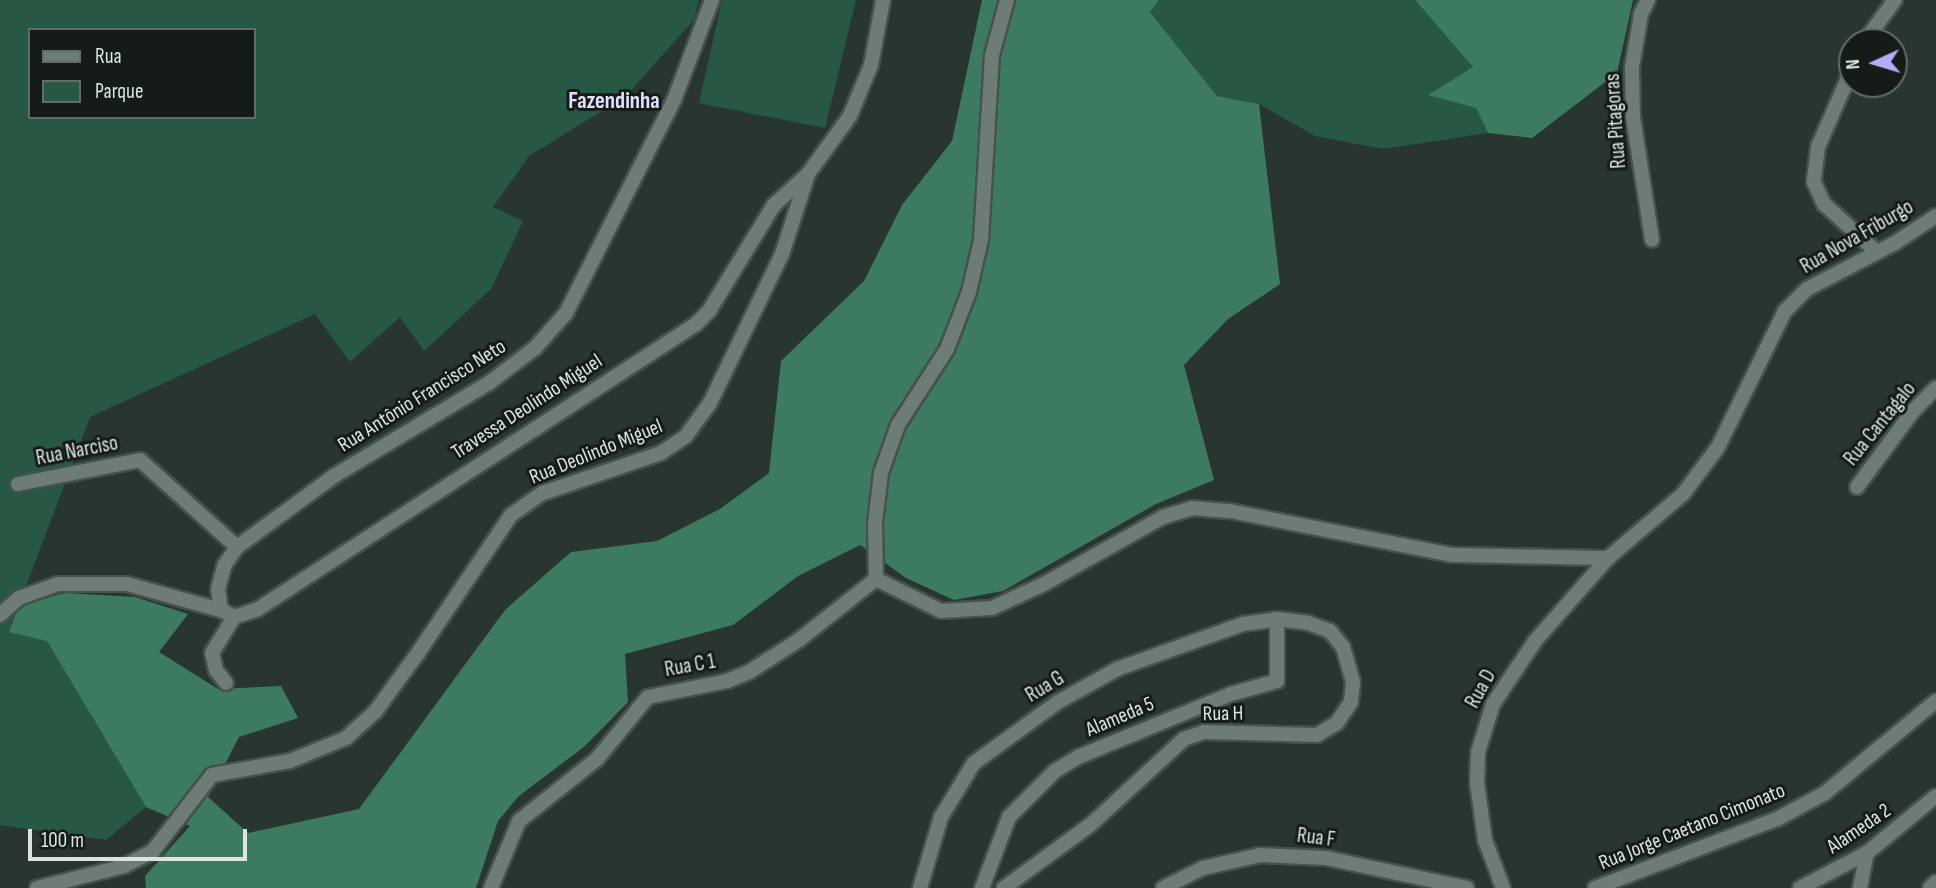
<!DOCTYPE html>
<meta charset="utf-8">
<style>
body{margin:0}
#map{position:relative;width:1936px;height:888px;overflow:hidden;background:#28362f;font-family:"Sofia Sans Condensed",sans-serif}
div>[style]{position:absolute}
.green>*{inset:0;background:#275843}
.forest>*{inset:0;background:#3c7b60}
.roads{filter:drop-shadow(2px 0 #45514b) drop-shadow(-2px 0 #45514b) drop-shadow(0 2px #45514b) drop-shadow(0 -2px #45514b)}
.street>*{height:14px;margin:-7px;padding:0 7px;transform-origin:7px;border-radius:7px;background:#6d7c74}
span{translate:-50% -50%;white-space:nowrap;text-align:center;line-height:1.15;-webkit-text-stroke:6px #151c18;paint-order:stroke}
.street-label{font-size:21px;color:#dbe4df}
.neighbourhood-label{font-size:23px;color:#e2e0fe;font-weight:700}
.legend{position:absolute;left:28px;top:28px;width:228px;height:91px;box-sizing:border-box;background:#151c18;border:2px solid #646c68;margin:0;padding:9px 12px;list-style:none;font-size:21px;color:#dbe4df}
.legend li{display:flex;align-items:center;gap:14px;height:35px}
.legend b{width:35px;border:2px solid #646c68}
.north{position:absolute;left:1838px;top:28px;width:70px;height:70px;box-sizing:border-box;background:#151c18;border:2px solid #646c68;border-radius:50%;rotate:266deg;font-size:19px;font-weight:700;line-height:28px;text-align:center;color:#dbe4df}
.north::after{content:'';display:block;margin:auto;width:24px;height:32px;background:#b3adf9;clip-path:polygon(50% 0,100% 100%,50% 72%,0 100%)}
.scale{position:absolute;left:28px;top:829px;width:219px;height:32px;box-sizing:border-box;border:4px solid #dbe4df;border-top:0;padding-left:9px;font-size:21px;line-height:24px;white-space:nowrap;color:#dbe4df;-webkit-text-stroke:5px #151c18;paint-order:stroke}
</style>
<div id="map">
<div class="green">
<div style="clip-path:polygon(evenodd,0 0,699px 0,694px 20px,625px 97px,529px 156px,493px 207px,523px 221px,491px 289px,424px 351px,400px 317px,350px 362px,315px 314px,90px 417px,9px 631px,47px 640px,146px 807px,106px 840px,0 825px,0 0,30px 30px,254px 30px,254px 117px,30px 117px,30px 30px)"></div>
<div style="clip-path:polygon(722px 0,856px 0,825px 128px,699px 103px)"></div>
<div style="clip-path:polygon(1159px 0,1415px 0,1473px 67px,1429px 95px,1476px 108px,1488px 133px,1383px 149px,1315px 136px,1259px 104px,1217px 96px,1150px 12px)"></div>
</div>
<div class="forest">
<div style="clip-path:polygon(982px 0,1159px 0,1150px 12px,1217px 96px,1259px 104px,1280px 284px,1228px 319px,1184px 365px,1214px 480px,1156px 504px,1003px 591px,954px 600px,906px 578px,860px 545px,798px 576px,733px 625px,625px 654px,628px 702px,585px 746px,519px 796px,498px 821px,476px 888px,146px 888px,145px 876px,190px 826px,146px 807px,47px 641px,9px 632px,19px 605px,65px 593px,135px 597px,188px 614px,159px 652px,218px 689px,281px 686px,298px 718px,239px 737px,208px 797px,248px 833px,359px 809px,505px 610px,571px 552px,657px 541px,720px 509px,769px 473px,781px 361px,864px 281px,902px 205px,952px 141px)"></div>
<div style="clip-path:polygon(1415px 0,1633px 0,1617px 73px,1532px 138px,1488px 133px,1476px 108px,1428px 95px,1473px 67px)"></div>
</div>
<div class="roads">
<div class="street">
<div style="left:1648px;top:0;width:16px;rotate:117deg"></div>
<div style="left:1641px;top:14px;width:54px;rotate:99.6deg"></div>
<div style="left:1632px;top:67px;width:50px;rotate:88.9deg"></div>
<div style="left:1633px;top:117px;width:124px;rotate:81.2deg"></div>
<div style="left:1864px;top:42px;width:52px;rotate:-53.6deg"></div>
<div style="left:1852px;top:69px;width:85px;rotate:113.6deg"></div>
<div style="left:1818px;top:147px;width:35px;rotate:97deg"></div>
<div style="left:1814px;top:182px;width:24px;rotate:66deg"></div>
<div style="left:1824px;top:204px;width:72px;rotate:42.2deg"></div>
<div style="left:18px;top:484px;width:124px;rotate:-11.1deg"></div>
<div style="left:140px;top:460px;width:130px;rotate:41.9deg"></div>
<div style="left:1857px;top:487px;width:94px;rotate:-53.6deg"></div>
<div style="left:1913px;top:411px;width:33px;rotate:-45deg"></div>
<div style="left:876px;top:579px;width:72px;rotate:26.2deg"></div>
<div style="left:941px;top:611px;width:51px;rotate:-3.4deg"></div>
<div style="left:992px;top:608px;width:57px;rotate:-24.8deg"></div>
<div style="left:1044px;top:584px;width:137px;rotate:-29.4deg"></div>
<div style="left:1163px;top:517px;width:30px;rotate:-17deg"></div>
<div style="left:1192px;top:508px;width:38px;rotate:5deg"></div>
<div style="left:1230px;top:511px;width:226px;rotate:11.2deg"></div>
<div style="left:1452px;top:555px;width:156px;rotate:1.1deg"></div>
<div style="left:876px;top:579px;width:56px;rotate:-91deg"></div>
<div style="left:875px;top:523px;width:50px;rotate:-83.2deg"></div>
<div style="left:881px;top:473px;width:51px;rotate:-70.5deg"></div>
<div style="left:898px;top:425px;width:90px;rotate:-57.2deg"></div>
<div style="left:947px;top:349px;width:61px;rotate:-68.9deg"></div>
<div style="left:969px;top:292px;width:53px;rotate:-77deg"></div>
<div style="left:981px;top:240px;width:185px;rotate:-86.6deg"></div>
<div style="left:992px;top:55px;width:57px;rotate:-74.7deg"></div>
<div style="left:221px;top:610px;width:21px;rotate:-98deg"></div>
<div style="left:218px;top:589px;width:24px;rotate:-75deg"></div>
<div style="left:224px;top:566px;width:23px;rotate:-56deg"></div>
<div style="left:237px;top:547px;width:120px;rotate:-36.2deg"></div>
<div style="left:334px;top:476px;width:181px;rotate:-31deg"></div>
<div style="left:489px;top:383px;width:58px;rotate:-37.3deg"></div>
<div style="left:535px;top:348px;width:47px;rotate:-48.5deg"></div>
<div style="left:566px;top:313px;width:239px;rotate:-63.1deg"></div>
<div style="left:674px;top:100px;width:107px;rotate:-69.2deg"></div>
<div style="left:0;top:615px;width:25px;rotate:-42deg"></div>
<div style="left:19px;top:598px;width:41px;rotate:-19.7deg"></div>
<div style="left:58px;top:584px;width:69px"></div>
<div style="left:127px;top:584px;width:98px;rotate:15.5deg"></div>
<div style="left:221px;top:610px;width:15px;rotate:28deg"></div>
<div style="left:234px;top:617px;width:25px;rotate:-18deg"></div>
<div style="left:258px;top:609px;width:523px;rotate:-33.05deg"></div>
<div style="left:696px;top:324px;width:18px;rotate:-45deg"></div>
<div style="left:709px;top:311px;width:124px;rotate:-58.5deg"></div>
<div style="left:774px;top:205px;width:46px;rotate:-42.4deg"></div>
<div style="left:226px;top:683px;width:16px;rotate:-128deg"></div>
<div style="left:216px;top:670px;width:17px;rotate:-103deg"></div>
<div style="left:212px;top:653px;width:42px;rotate:-58.6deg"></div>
<div style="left:37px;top:888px;width:90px;rotate:-14.2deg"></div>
<div style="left:124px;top:866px;width:33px;rotate:-27deg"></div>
<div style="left:153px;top:851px;width:96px;rotate:-52.2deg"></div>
<div style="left:212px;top:775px;width:79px;rotate:-10.2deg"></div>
<div style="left:290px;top:761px;width:61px;rotate:-22.3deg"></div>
<div style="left:346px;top:738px;width:39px;rotate:-42deg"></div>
<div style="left:375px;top:712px;width:73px;rotate:-53.9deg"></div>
<div style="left:418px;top:653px;width:166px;rotate:-56deg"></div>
<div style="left:511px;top:515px;width:39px;rotate:-35deg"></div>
<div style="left:543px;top:493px;width:125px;rotate:-18.7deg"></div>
<div style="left:661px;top:453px;width:30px;rotate:-34deg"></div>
<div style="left:686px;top:436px;width:41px;rotate:-54deg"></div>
<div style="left:710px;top:403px;width:165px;rotate:-64.2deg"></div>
<div style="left:782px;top:254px;width:84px;rotate:-72deg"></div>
<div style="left:808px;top:174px;width:72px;rotate:-54.1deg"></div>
<div style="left:850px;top:116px;width:55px;rotate:-67.6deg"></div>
<div style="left:871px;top:65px;width:66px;rotate:-79.5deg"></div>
<div style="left:491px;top:888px;width:73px;rotate:-67.3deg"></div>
<div style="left:519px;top:821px;width:100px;rotate:-38.5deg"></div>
<div style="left:597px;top:759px;width:80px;rotate:-50.6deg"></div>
<div style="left:648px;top:697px;width:81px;rotate:-11.4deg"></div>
<div style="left:727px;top:681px;width:24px;rotate:-22deg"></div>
<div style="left:749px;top:672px;width:59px;rotate:-32.6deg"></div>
<div style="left:799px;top:640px;width:98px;rotate:-38.4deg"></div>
<div style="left:920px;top:888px;width:74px;rotate:-73.5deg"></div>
<div style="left:941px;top:817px;width:63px;rotate:-58.6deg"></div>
<div style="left:974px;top:763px;width:104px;rotate:-36deg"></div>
<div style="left:1058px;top:702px;width:68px;rotate:-29.2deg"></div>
<div style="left:1117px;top:669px;width:134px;rotate:-19.7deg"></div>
<div style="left:1243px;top:624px;width:34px;rotate:-8deg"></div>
<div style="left:1277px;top:619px;width:31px;rotate:7deg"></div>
<div style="left:1308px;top:623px;width:23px;rotate:20deg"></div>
<div style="left:1330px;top:631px;width:21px;rotate:51deg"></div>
<div style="left:1343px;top:647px;width:36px;rotate:74deg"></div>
<div style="left:1353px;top:682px;width:20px;rotate:96deg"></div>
<div style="left:1351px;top:702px;width:25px;rotate:124deg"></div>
<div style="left:1337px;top:723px;width:23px;rotate:149deg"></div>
<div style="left:1317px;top:735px;width:113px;rotate:-178.5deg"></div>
<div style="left:1204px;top:732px;width:21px;rotate:161deg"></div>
<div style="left:1184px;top:739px;width:127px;rotate:137.5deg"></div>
<div style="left:1090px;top:825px;width:107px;rotate:143.8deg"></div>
<div style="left:982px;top:888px;width:76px;rotate:-69.2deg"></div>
<div style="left:1009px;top:817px;width:65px;rotate:-45deg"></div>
<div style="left:1055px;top:771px;width:27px;rotate:-31deg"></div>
<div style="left:1078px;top:757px;width:165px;rotate:-22.4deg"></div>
<div style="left:1231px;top:694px;width:48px;rotate:-15.8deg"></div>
<div style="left:1277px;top:681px;width:62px;rotate:-90deg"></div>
<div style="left:1163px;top:888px;width:45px;rotate:-26.6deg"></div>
<div style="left:1203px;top:868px;width:58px;rotate:-12.8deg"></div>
<div style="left:1260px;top:855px;width:66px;rotate:2.6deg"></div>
<div style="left:1326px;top:858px;width:144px;rotate:12deg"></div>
<div style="left:1503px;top:888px;width:51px;rotate:-110.6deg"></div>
<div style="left:1485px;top:840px;width:58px;rotate:-98deg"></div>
<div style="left:1477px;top:783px;width:31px;rotate:-88deg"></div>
<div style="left:1478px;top:752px;width:50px;rotate:-72.6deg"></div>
<div style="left:1493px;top:704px;width:76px;rotate:-56.3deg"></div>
<div style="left:1535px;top:641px;width:111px;rotate:-48.7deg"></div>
<div style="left:1608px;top:558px;width:99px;rotate:-40.5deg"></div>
<div style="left:1683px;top:494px;width:59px;rotate:-53.3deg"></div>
<div style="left:1718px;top:447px;width:152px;rotate:-63.8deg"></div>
<div style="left:1785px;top:311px;width:31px;rotate:-45deg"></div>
<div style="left:1807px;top:289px;width:99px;rotate:-27.6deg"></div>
<div style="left:1895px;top:243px;width:49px;rotate:-33.4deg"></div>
<div style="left:1595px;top:888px;width:195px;rotate:-20.8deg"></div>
<div style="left:1777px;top:819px;width:55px;rotate:-28.4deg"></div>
<div style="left:1825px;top:793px;width:144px;rotate:-39.7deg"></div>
<div style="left:1800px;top:888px;width:76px;rotate:-27.6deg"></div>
<div style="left:1867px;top:853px;width:89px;rotate:-39.6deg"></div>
<div style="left:1860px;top:888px;width:36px;rotate:-79deg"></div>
<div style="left:1930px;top:888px;width:8px;rotate:-45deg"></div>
</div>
</div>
<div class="street-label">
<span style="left:1616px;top:121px;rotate:-94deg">Rua Pitagoras</span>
<span style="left:1857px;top:237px;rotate:-30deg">Rua Nova Friburgo</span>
<span style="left:422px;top:396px;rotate:-32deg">Rua Antônio Francisco Neto</span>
<span style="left:527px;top:407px;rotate:-33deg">Travessa Deolindo Miguel</span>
<span style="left:1880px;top:424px;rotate:-51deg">Rua Cantagalo</span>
<span style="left:77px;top:451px;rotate:-11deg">Rua Narciso</span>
<span style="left:596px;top:452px;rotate:-22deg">Rua Deolindo Miguel</span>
<span style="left:690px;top:666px;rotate:-10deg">Rua C 1</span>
<span style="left:1045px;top:687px;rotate:-31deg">Rua G</span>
<span style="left:1481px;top:689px;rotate:-61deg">Rua D</span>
<span style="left:1223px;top:714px;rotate:-1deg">Rua H</span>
<span style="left:1120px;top:717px;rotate:-23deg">Alameda 5</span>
<span style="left:1692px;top:827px;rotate:-22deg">Rua Jorge Caetano Cimonato</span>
<span style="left:1859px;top:829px;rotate:-34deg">Alameda 2</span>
<span style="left:1316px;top:838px;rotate:7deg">Rua F</span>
</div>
<div class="neighbourhood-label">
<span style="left:614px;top:101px">Fazendinha</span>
</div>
<ul class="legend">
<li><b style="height:9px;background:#6d7c74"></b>Rua</li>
<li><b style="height:19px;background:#275843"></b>Parque</li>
</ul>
<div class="north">N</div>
<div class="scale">100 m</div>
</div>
